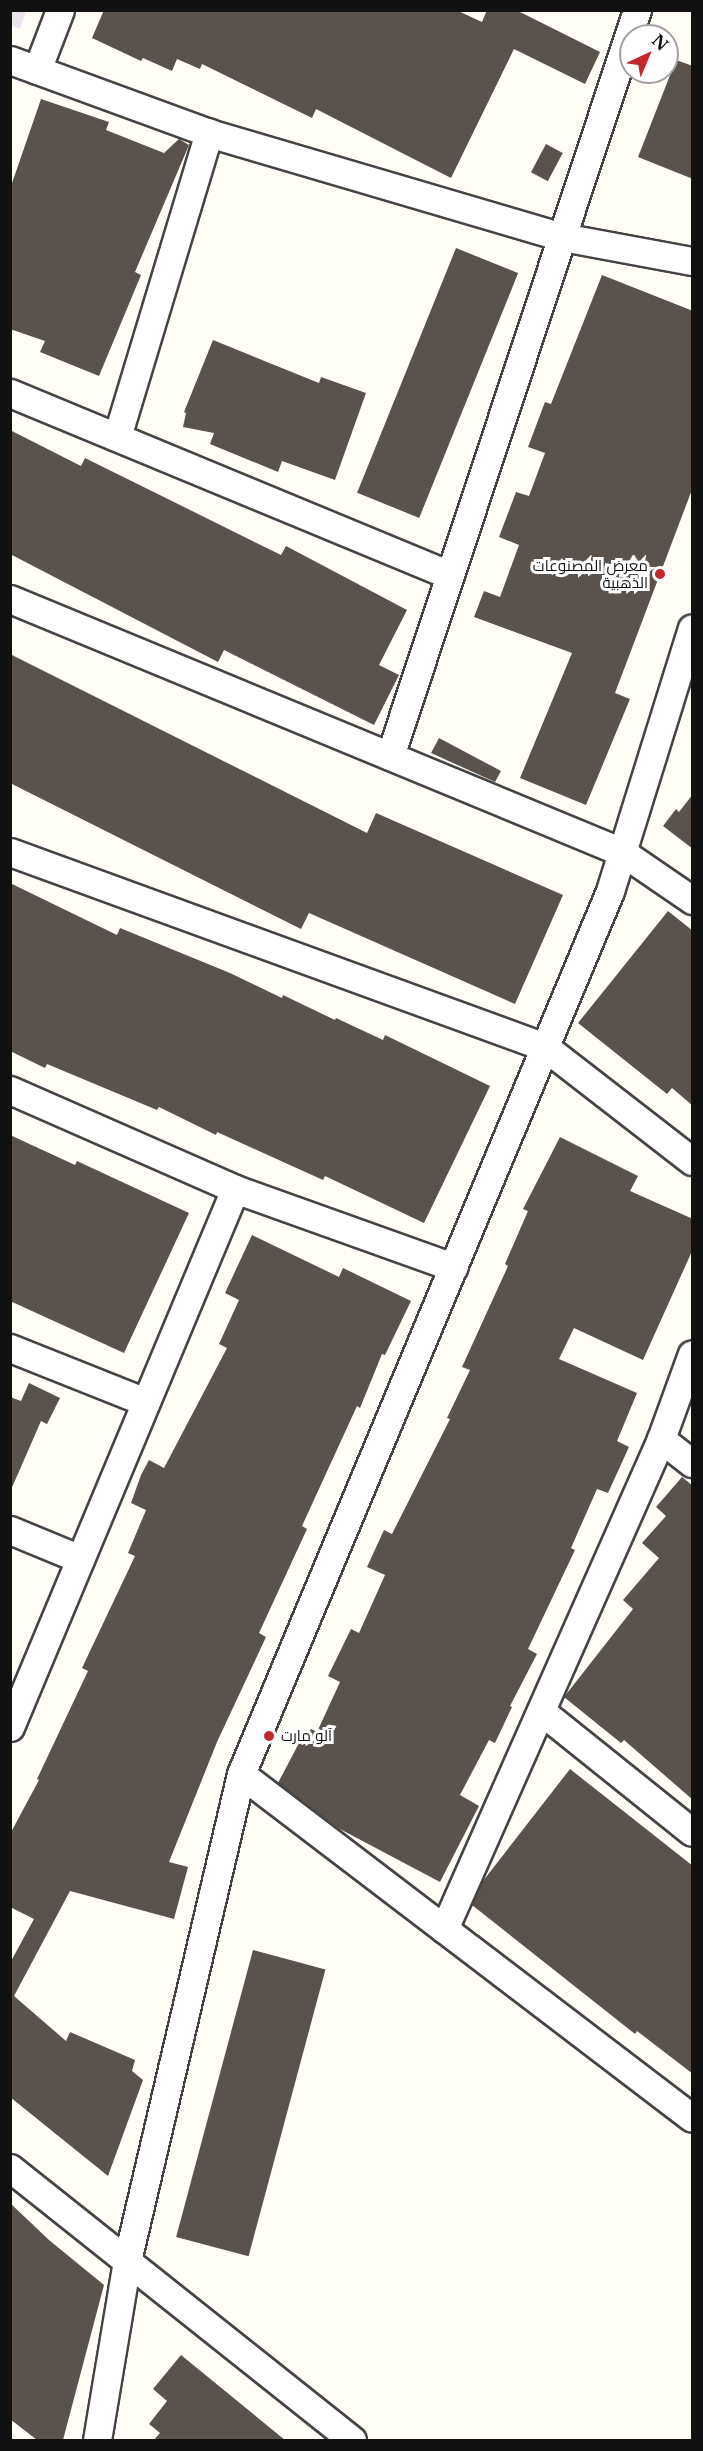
<!DOCTYPE html>
<meta charset="utf-8">
<style>
body{margin:0}
#map{position:relative;width:703px;height:2451px;overflow:hidden;background:#fffdf5;font-family:"Libre Baskerville",Cairo,serif}
div>[style]{position:absolute}
.industrial>*{inset:0;background:#eee6ef}
.building>*{inset:0;background:#5a524d;transform-origin:0 0}
.roads{filter:drop-shadow(2px 0 #444) drop-shadow(-2px 0 #444) drop-shadow(0 2px #444) drop-shadow(0 -2px #444)}
.minor>*{height:27px;margin:-13.5px;padding:0 13.5px;transform-origin:13.5px;border-radius:13.5px;background:#fff}
.dots>*{width:16px;height:16px;translate:-50% -50%;box-sizing:border-box;border:3px solid #fff;border-radius:50%}
span{translate:-50% -50%;white-space:nowrap;text-align:center;line-height:1.15;-webkit-text-stroke:6px #fff;paint-order:stroke}
.poi-label{font-size:15px;color:#111}
.right{translate:-100% -50%;text-align:right}
.left{translate:0 -50%;text-align:left}
.frame{position:absolute;inset:0;border:12px solid #111;pointer-events:none}
.north{position:absolute;left:619px;top:24px;width:60px;height:60px;box-sizing:border-box;background:#fff;border:2px solid #a0a0a0;border-radius:50%;rotate:44deg;font-size:16px;font-weight:700;line-height:24px;text-align:center;color:#111}
.north::after{content:'';display:block;margin:auto;width:21px;height:27px;background:#c4262e;clip-path:polygon(50% 0,100% 100%,50% 72%,0 100%)}
</style>
<div id="map">
<div class="industrial">
<div style="clip-path:polygon(10px 11px,26px 11px,20px 29px,11px 25px)"></div>
</div>
<div class="building">
<div style="clip-path:polygon(104px 10px,456px 10px,482px 22px,487px 10px,516px 10px,600px 52px,585px 84px,514px 49px,451px 178px,316px 109px,312px 118px,202px 64px,200px 69px,177px 59px,172px 71px,143px 58px,141px 61px,92px 38px)"></div>
<div style="clip-path:polygon(676px 60px,693px 66px,693px 179px,638px 157px)"></div>
<div style="clip-path:polygon(41px 99px,109px 122px,106px 130px,164px 153px,179px 139px,189px 145px,135px 272px,141px 275px,99px 376px,40px 352px,45px 341px,10px 329px,10px 189px)"></div>
<div style="left:546px;top:144px;width:19px;height:32px;rotate:28deg"></div>
<div style="left:456px;top:248px;width:67px;height:264px;rotate:22deg"></div>
<div style="clip-path:polygon(602px 275px,693px 311px,693px 487px,615px 693px,630px 699px,586px 805px,520px 778px,572px 653px,474px 617px,484px 591px,500px 597px,519px 545px,499px 537px,516px 492px,529px 496px,545px 453px,528px 447px,545px 402px,551px 404px)"></div>
<div style="clip-path:polygon(213px 340px,319px 383px,321px 377px,366px 393px,335px 480px,282px 461px,278px 472px,210px 444px,214px 433px,183px 427px,186px 413px,184px 412px)"></div>
<div style="clip-path:polygon(10px 430px,81px 466px,85px 458px,281px 555px,286px 546px,407px 610px,379px 665px,399px 675px,374px 725px,224px 650px,218px 662px,10px 554px)"></div>
<div style="clip-path:polygon(10px 654px,367px 833px,376px 813px,563px 895px,515px 1004px,309px 913px,301px 929px,10px 783px)"></div>
<div style="clip-path:polygon(439px 738px,501px 771px,495px 782px,431px 753px)"></div>
<div style="clip-path:polygon(693px 794px,693px 849px,663px 826px,676px 809px,679px 812px)"></div>
<div style="clip-path:polygon(10px 883px,117px 935px,120px 928px,230px 973px,282px 998px,283px 995px,335px 1020px,336px 1018px,383px 1040px,385px 1035px,490px 1086px,424px 1223px,325px 1176px,323px 1180px,217px 1132px,216px 1135px,159px 1107px,157px 1110px,47px 1064px,45px 1068px,10px 1051px)"></div>
<div style="clip-path:polygon(668px 911px,693px 931px,693px 1106px,672px 1088px,667px 1094px,578px 1023px)"></div>
<div style="clip-path:polygon(10px 1135px,75px 1165px,77px 1161px,189px 1213px,124px 1353px,10px 1301px)"></div>
<div style="clip-path:polygon(560px 1137px,638px 1176px,630px 1191px,693px 1219px,693px 1249px,643px 1360px,574px 1328px,559px 1359px,637px 1393px,617px 1441px,629px 1447px,608px 1493px,597px 1489px,571px 1548px,575px 1550px,528px 1649px,537px 1654px,510px 1706px,512px 1707px,495px 1743px,489px 1740px,460px 1795px,479px 1806px,440px 1882px,338px 1828px,278px 1783px,299px 1743px,303px 1745px,311px 1729px,317px 1732px,340px 1682px,328px 1676px,351px 1629px,359px 1633px,385px 1575px,367px 1567px,384px 1530px,392px 1534px,450px 1419px,447px 1418px,470px 1370px,462px 1367px,508px 1266px,505px 1264px,528px 1211px,523px 1209px)"></div>
<div style="clip-path:polygon(252px 1235px,339px 1277px,343px 1268px,411px 1301px,385px 1355px,382px 1354px,360px 1408px,357px 1406px,302px 1526px,307px 1529px,259px 1633px,266px 1637px,217px 1742px,169px 1862px,188px 1867px,174px 1919px,70px 1891px,14px 1996px,66px 2041px,70px 2032px,135px 2060px,132px 2071px,143px 2080px,108px 2176px,10px 2097px,10px 1963px,34px 1919px,10px 1907px,10px 1834px,39px 1780px,37px 1779px,88px 1671px,82px 1668px,135px 1556px,128px 1553px,146px 1510px,131px 1503px,141px 1475px,149px 1460px,164px 1468px,227px 1348px,219px 1344px,239px 1300px,225px 1293px)"></div>
<div style="clip-path:polygon(29px 1383px,60px 1398px,47px 1424px,41px 1421px,10px 1492px,10px 1397px,21px 1401px)"></div>
<div style="clip-path:polygon(682px 1477px,693px 1486px,693px 1800px,624px 1740px,621px 1743px,564px 1697px,633px 1609px,623px 1600px,659px 1558px,642px 1543px,666px 1516px,656px 1507px)"></div>
<div style="clip-path:polygon(570px 1769px,693px 1866px,693px 2074px,637px 2031px,635px 2034px,472px 1905px,483px 1881px)"></div>
<div style="left:253px;top:1950px;width:75px;height:297px;rotate:15deg"></div>
<div style="clip-path:polygon(10px 2203px,49px 2240px,104px 2285px,63px 2440px,37px 2440px,10px 2419px)"></div>
<div style="clip-path:polygon(181px 2355px,285px 2440px,154px 2440px,160px 2433px,149px 2424px,167px 2401px,153px 2389px)"></div>
</div>
<div class="roads">
<div class="minor">
<div style="left:10px;top:60px;width:212px;rotate:20.1deg"></div>
<div style="left:209px;top:133px;width:368px;rotate:16.4deg"></div>
<div style="left:562px;top:237px;width:132px;rotate:10.5deg"></div>
<div style="left:37px;top:70px;width:64px;rotate:-69deg"></div>
<div style="left:10px;top:393px;width:476px;rotate:22.5deg"></div>
<div style="left:117px;top:437px;width:318px;rotate:-73.2deg"></div>
<div style="left:10px;top:599px;width:662px;rotate:22.46deg"></div>
<div style="left:622px;top:852px;width:85px;rotate:34.4deg"></div>
<div style="left:390px;top:756px;width:786px;rotate:-71.68deg"></div>
<div style="left:10px;top:852px;width:569px;rotate:20.03deg"></div>
<div style="left:545px;top:1047px;width:186px;rotate:37.8deg"></div>
<div style="left:10px;top:1090px;width:246px;rotate:23.7deg"></div>
<div style="left:235px;top:1189px;width:232px;rotate:19.7deg"></div>
<div style="left:10px;top:1348px;width:146px;rotate:21.7deg"></div>
<div style="left:661px;top:1439px;width:39px;rotate:38deg"></div>
<div style="left:10px;top:1530px;width:76px;rotate:22.5deg"></div>
<div style="left:541px;top:1711px;width:193px;rotate:38.7deg"></div>
<div style="left:10px;top:1727px;width:583px;rotate:-67.3deg"></div>
<div style="left:241px;top:1774px;width:567px;rotate:37.33deg"></div>
<div style="left:444px;top:1929px;width:536px;rotate:-66.11deg"></div>
<div style="left:661px;top:1439px;width:90px;rotate:-70deg"></div>
<div style="left:10px;top:2168px;width:437px;rotate:38.5deg"></div>
<div style="left:97px;top:2440px;width:181px;rotate:-80.5deg"></div>
<div style="left:127px;top:2261px;width:500px;rotate:-76.83deg"></div>
<div style="left:241px;top:1774px;width:957px;rotate:-67.32deg"></div>
<div style="left:610px;top:891px;width:275px;rotate:-72.7deg"></div>
</div>
</div>
<div class="dots">
<div style="left:660px;top:574px;background:#c4262e"></div>
<div style="left:269px;top:1736px;background:#c4262e"></div>
</div>
<div class="poi-label">
<span class="right" style="left:648px;top:574px">معرض المصنوعات<br>الذهبية</span>
<span class="left" style="left:281px;top:1736px">آلو مارت</span>
</div>
<div class="frame"></div>
<div class="north">N</div>
</div>
